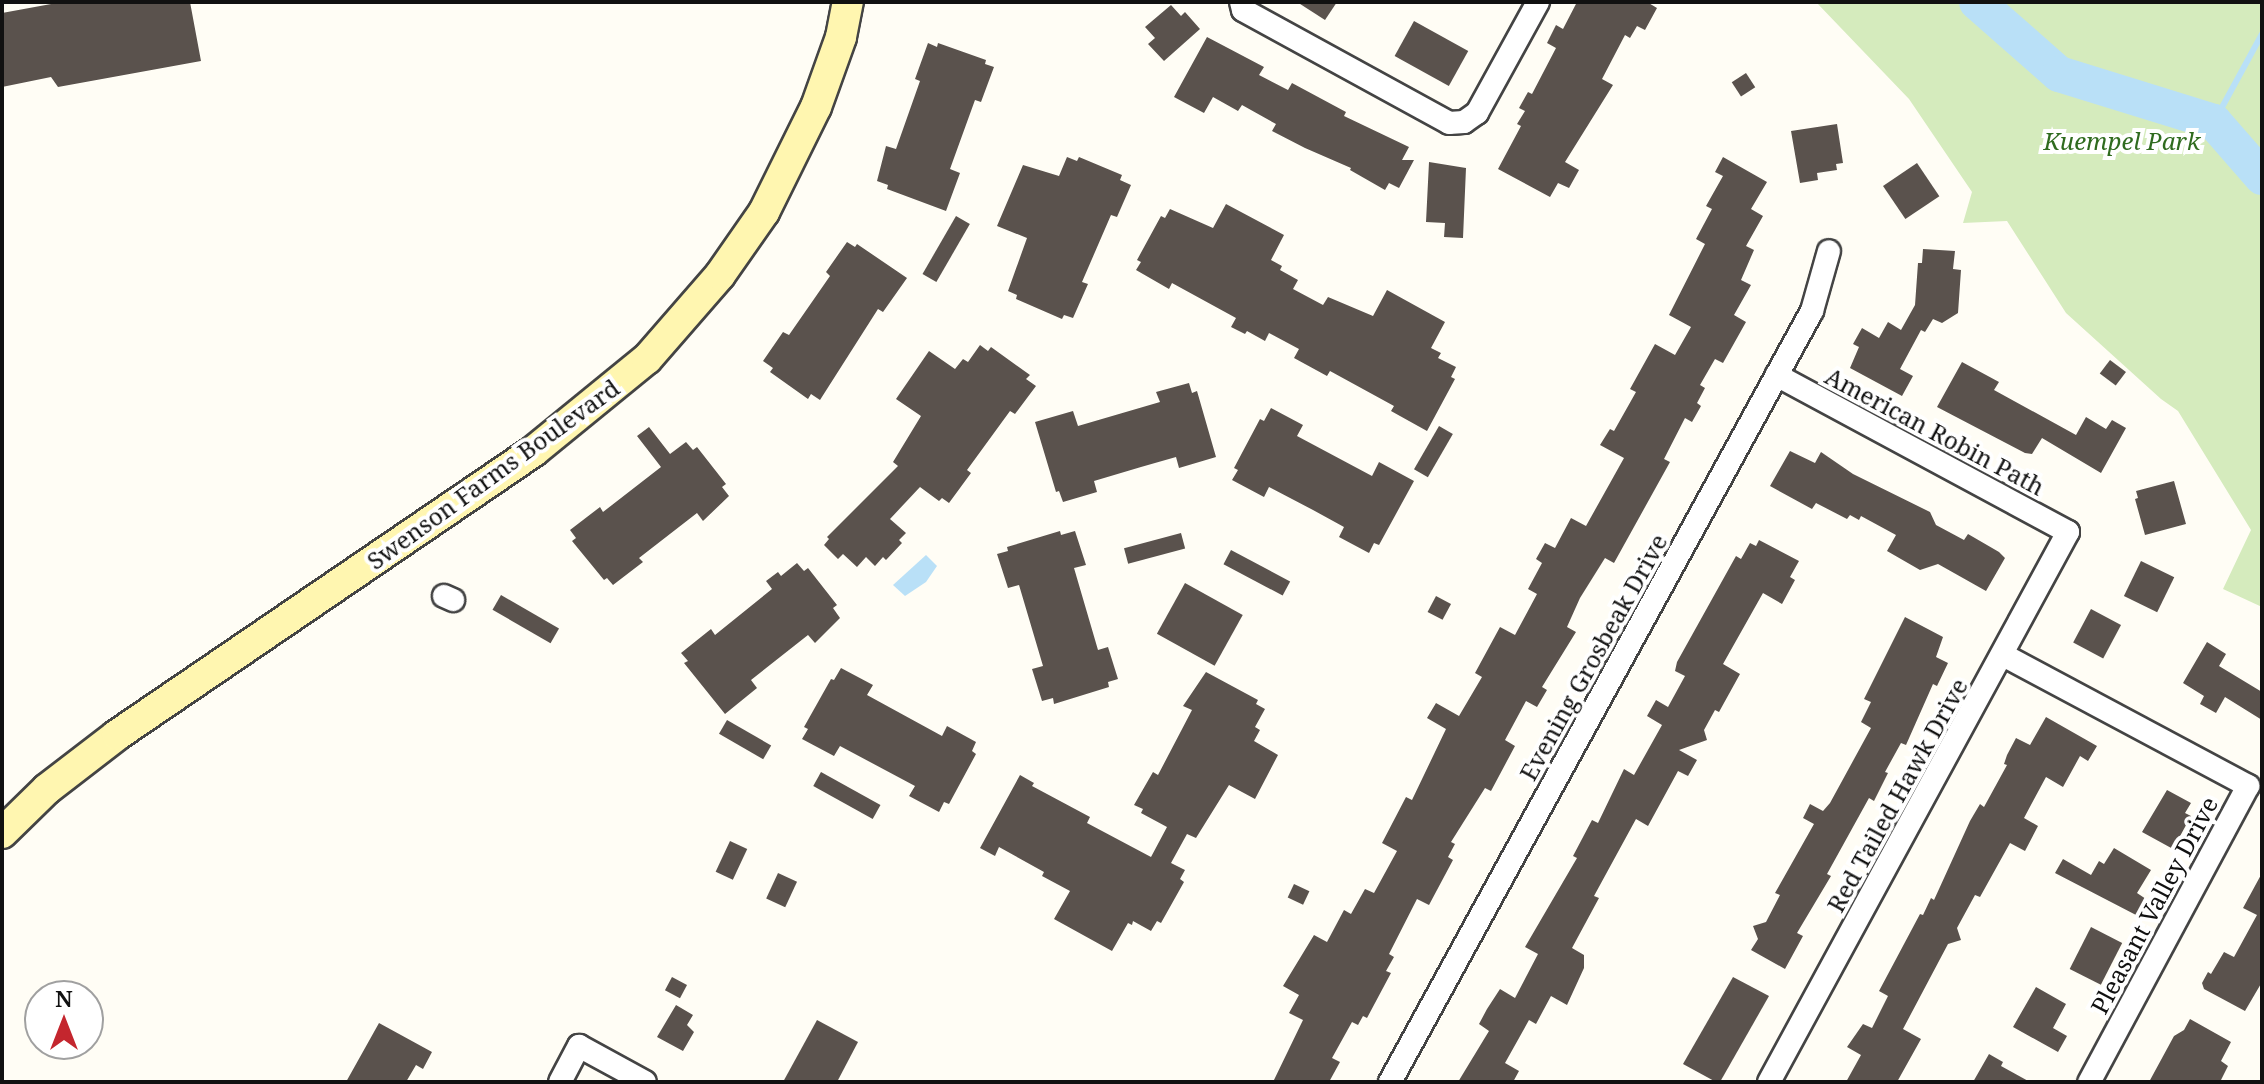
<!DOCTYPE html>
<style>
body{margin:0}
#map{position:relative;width:2264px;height:1084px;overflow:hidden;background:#fffdf5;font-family:"Noto Serif",serif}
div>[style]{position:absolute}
.green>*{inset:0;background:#d5ebbd}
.water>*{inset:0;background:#b9e0f7}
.stream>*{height:6px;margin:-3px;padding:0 3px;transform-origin:3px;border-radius:3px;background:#b9e0f7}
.river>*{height:36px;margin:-18px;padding:0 18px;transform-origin:18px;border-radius:18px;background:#b9e0f7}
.building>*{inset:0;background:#5a524d;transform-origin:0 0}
.roads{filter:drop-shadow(2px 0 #444) drop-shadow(-2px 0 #444) drop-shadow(0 2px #444) drop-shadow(0 -2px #444)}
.street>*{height:22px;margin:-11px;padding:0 11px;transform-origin:11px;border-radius:11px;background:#fff}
.secondary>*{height:30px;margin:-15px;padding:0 15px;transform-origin:15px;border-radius:15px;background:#fff6b0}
span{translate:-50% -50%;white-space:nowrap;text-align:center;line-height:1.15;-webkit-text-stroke:8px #fff;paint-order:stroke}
.park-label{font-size:24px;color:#2f6b1f;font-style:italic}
.street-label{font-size:24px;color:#111}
.frame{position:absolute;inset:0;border:4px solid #111;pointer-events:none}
.north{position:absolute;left:24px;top:980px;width:80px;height:80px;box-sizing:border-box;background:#fff;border:2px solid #a0a0a0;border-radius:50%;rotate:0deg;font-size:22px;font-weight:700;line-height:32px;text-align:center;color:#111}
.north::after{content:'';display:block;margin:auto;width:28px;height:36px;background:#c4262e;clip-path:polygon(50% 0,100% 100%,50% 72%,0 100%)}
</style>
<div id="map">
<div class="green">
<div style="clip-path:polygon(1816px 2px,2262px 2px,2262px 607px,2223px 589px,2251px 530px,2178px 411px,2161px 399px,2066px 313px,2007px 221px,1963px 223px,1972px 192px,1909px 99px)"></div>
</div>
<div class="water">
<div style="clip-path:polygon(926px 555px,937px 566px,926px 582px,905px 596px,893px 585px)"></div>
</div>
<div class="stream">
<div style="left:2214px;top:122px;width:100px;rotate:-61.4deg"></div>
</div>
<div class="river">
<div style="left:1977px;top:2px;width:109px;rotate:41.3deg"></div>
<div style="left:2059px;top:74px;width:162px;rotate:17.2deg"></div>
<div style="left:2214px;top:122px;width:73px;rotate:48.9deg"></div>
</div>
<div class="building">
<div style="clip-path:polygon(62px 2px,190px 2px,201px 61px,58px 87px,51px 77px,2px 87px,2px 13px)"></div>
<div style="clip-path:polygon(1297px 2px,1337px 2px,1325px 20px)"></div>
<div style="clip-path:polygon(1577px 2px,1647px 2px,1657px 8px,1645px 30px,1637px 26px,1630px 38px,1625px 35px,1602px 79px,1613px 85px,1565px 162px,1579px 170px,1569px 188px,1558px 183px,1550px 197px,1498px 169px,1521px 126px,1517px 124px,1525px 111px,1519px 108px,1528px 92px,1532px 94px,1556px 48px,1547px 43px,1556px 25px,1563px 29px)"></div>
<div style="clip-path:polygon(1171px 5px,1181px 16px,1185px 12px,1200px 29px,1164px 61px,1148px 44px,1155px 38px,1145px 27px)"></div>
<div style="left:1414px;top:21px;width:62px;height:40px;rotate:29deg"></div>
<div style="clip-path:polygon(1207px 37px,1264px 67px,1259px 75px,1288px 90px,1292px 83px,1346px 112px,1344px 116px,1409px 147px,1402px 160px,1414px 160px,1399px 188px,1389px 183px,1385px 190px,1350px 170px,1351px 168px,1305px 148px,1272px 131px,1276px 124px,1242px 105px,1238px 111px,1213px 97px,1204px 113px,1174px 97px)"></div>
<div style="clip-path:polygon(928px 43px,937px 47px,938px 43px,986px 60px,985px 64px,994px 67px,981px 102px,975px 100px,950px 169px,960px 173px,946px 211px,887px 189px,888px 185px,877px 181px,886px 146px,896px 149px,920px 81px,915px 79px)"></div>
<div style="left:1746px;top:73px;width:17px;height:17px;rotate:57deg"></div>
<div style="clip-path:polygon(1837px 124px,1843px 163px,1836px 164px,1837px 170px,1817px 173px,1818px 180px,1800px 183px,1791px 131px)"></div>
<div style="clip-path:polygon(1067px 157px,1077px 161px,1079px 157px,1122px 175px,1120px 180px,1131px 185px,1117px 217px,1111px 215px,1082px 282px,1088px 284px,1073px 318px,1064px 315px,1062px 319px,1016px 299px,1017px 295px,1008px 291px,1027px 238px,997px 226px,1023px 165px,1059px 176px)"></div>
<div style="clip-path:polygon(1723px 157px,1767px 182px,1751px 209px,1763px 216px,1746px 246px,1754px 250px,1741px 280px,1751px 285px,1734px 315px,1746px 322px,1723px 363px,1715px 359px,1700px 385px,1705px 388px,1697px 403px,1701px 406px,1692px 422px,1685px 418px,1664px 459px,1670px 462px,1614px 563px,1605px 558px,1580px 598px,1567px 627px,1576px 632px,1542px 687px,1547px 690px,1537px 707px,1526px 701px,1505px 740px,1515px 746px,1491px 791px,1485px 788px,1451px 842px,1455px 844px,1448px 857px,1453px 860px,1429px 905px,1417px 899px,1389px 954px,1394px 957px,1386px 971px,1391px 973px,1367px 1018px,1363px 1016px,1358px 1025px,1352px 1022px,1332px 1058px,1340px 1062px,1329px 1082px,1273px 1082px,1303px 1020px,1289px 1013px,1299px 995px,1283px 986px,1314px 935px,1327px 942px,1344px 910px,1351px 914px,1365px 889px,1374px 893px,1397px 851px,1382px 843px,1406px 797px,1412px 800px,1446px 729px,1427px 718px,1436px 703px,1459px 716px,1482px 677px,1475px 673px,1500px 627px,1515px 635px,1537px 594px,1528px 589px,1542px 563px,1536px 559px,1545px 543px,1555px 548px,1571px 518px,1586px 526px,1624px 458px,1600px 445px,1610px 429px,1614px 431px,1636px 392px,1630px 389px,1655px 344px,1675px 355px,1691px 327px,1669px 315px,1705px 244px,1696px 239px,1712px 209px,1706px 206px,1723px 176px,1715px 172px)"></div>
<div style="clip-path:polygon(1429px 162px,1466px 168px,1463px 238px,1444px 237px,1445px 223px,1426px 222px)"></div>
<div style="left:1917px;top:163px;width:40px;height:41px;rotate:56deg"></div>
<div style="clip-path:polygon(1226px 204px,1284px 235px,1271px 260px,1282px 266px,1280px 270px,1298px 280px,1293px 289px,1323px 305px,1328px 297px,1373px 316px,1387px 290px,1445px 322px,1431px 348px,1441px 353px,1438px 358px,1456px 367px,1451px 377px,1455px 379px,1427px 431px,1391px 411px,1394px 406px,1330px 371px,1327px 376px,1294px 358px,1299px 349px,1269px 333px,1265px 341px,1247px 331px,1245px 334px,1231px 327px,1236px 318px,1172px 283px,1169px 289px,1136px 270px,1141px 262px,1137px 260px,1161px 216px,1165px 218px,1170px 209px,1213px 228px)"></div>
<div style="left:956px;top:216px;width:16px;height:67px;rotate:30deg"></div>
<div style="clip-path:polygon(847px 242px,855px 247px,857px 244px,907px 278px,883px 312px,878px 309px,820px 400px,811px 394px,808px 399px,770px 372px,773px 368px,763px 361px,783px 332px,789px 335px,830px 276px,826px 272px)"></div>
<div style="clip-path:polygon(1923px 249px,1955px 251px,1953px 269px,1961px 270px,1958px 313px,1942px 323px,1933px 319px,1925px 332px,1921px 330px,1900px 369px,1913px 376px,1902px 396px,1850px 368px,1859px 347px,1853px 344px,1862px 328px,1879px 338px,1888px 322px,1901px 330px,1915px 305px,1918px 263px,1922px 263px)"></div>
<div style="clip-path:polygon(980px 345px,988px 351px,991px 347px,1030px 375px,1026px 379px,1036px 386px,1015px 414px,1010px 411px,967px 470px,971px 473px,949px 503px,942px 498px,939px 501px,920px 487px,890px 519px,906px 533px,899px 540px,902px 543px,886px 560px,883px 557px,875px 566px,866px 557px,857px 567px,843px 554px,838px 559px,824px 545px,829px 539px,827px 537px,898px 466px,893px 462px,921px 416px,896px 399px,929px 351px,955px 369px,963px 359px,968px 362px)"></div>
<div style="left:2110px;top:360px;width:20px;height:17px;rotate:37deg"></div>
<div style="clip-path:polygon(1962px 362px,1999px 382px,1994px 390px,2076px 435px,2086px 417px,2106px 429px,2112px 420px,2126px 428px,2101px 473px,2042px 438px,2032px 454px,2025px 453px,1937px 407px)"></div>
<div style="clip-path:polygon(1189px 383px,1192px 393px,1197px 391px,1216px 457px,1179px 468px,1176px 457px,1141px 467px,1094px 481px,1097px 492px,1063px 502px,1059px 491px,1056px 492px,1035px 422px,1073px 411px,1078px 426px,1160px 402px,1156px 392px)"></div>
<div style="clip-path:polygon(1271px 408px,1303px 425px,1297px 436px,1372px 476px,1379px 462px,1414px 481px,1379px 545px,1374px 543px,1369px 553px,1339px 537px,1344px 527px,1313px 510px,1269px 487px,1264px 497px,1232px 480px,1238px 470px,1234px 468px,1260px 419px,1264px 421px)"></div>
<div style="left:1439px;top:426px;width:16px;height:50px;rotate:30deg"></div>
<div style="clip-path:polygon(649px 427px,670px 454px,686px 442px,693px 450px,697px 447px,726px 484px,722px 487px,729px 496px,703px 521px,697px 513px,639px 558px,643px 562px,613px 585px,607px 578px,604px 580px,572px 541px,576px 538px,570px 530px,600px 507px,603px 512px,661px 467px,637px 436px)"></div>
<div style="clip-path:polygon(1790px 451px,1815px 463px,1821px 452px,1853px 474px,1930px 512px,1936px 525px,1964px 540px,1968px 534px,1999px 552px,2005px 558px,1986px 591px,1938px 564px,1920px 570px,1887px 551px,1896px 535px,1861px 516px,1859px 520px,1850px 515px,1847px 519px,1816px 503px,1812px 509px,1770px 486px)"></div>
<div style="clip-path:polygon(2174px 481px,2186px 524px,2145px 535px,2135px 499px,2138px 498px,2136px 491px)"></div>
<div style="clip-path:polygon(1060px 531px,1061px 535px,1075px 531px,1086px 565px,1074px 568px,1098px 650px,1108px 647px,1118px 679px,1108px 682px,1109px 687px,1054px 704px,1053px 698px,1042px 701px,1032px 669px,1043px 666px,1019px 585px,1008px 588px,997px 554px,1008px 551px,1007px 547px)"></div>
<div style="left:1181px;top:533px;width:16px;height:59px;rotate:75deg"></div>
<div style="clip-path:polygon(1759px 540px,1799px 561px,1790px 577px,1795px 580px,1782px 604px,1763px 593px,1723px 664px,1740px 674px,1719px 712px,1715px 710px,1704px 730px,1707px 740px,1679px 750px,1697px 760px,1688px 776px,1678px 771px,1648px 826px,1636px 819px,1594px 896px,1599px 898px,1572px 948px,1584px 955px,1584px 968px,1567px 1005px,1551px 996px,1536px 1024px,1529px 1020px,1505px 1063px,1519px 1071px,1513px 1082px,1458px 1082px,1489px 1031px,1479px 1024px,1487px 1009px,1500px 989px,1515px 998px,1538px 954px,1525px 947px,1577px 858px,1573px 856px,1592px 820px,1598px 823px,1624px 769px,1634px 775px,1662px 725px,1647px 716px,1656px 700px,1668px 707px,1685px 676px,1675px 671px,1677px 662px,1736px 556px,1741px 559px,1750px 543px,1756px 546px)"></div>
<div style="left:1231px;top:550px;width:67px;height:16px;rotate:28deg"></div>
<div style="left:2141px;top:561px;width:37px;height:39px;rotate:26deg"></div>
<div style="clip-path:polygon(797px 563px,804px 571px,808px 568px,837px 605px,833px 608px,840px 618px,815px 643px,808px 635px,751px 680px,757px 688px,725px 714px,684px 663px,688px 661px,681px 653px,711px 629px,715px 635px,772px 589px,766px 581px,778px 572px,781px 576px)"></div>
<div style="left:1185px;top:583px;width:66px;height:58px;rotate:29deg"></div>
<div style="left:501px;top:595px;width:67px;height:17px;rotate:30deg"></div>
<div style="left:1436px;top:596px;width:17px;height:18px;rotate:28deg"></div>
<div style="left:2091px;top:609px;width:34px;height:38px;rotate:28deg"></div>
<div style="clip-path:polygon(1905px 617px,1943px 637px,1936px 657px,1948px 663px,1937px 686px,1933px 684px,1906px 745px,1901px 743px,1885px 772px,1888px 773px,1874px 801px,1869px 798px,1827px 874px,1831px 876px,1797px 933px,1803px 936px,1785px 969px,1751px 950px,1758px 939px,1753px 926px,1766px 922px,1780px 895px,1775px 893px,1814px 824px,1803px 818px,1810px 804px,1823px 811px,1830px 803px,1871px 728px,1861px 722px,1871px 702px,1864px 699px)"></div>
<div style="clip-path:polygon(2207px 642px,2226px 654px,2219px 666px,2262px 692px,2262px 720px,2225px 697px,2216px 713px,2200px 704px,2204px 696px,2183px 683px)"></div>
<div style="clip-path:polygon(841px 668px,873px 685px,867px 695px,942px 736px,947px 726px,976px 742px,972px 751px,976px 754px,949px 804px,944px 802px,939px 812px,909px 796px,915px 786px,840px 746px,834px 756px,802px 739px,808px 729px,804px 727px,831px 679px,834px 680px)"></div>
<div style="clip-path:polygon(1206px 672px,1258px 700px,1256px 704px,1265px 709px,1255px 727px,1260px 730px,1254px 741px,1278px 755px,1255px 799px,1229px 785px,1196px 838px,1187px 834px,1171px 863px,1185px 870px,1180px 879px,1184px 882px,1161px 923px,1157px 921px,1151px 931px,1133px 921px,1132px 925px,1128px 923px,1112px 951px,1054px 919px,1070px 891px,1042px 876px,1044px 872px,999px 847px,995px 856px,980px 848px,1020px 775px,1034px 783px,1032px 786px,1090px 817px,1087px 823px,1151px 857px,1167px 827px,1141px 813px,1143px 809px,1134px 805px,1153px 772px,1158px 775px,1192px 710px,1183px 706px)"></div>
<div style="clip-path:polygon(2046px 717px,2097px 746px,2088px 761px,2080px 756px,2063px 787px,2046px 777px,2024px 818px,2038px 826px,2025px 851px,2010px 843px,1980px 897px,1975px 895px,1957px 928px,1961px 940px,1948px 944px,1903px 1029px,1921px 1039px,1897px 1082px,1846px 1082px,1861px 1055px,1847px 1047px,1863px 1024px,1872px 1028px,1888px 996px,1879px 991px,1920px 914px,1923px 915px,1931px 898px,1934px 900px,1970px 821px,1980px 804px,1984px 807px,2007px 765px,2004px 764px,2007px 755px,2016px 738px,2030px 745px)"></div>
<div style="left:727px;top:720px;width:51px;height:16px;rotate:30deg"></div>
<div style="left:821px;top:772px;width:68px;height:16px;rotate:29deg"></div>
<div style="clip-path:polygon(2167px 790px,2191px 803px,2185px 813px,2191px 816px,2173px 849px,2142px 832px)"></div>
<div style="left:730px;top:841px;width:19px;height:34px;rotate:25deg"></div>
<div style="clip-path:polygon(2114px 848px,2151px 870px,2137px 893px,2146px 899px,2136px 915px,2055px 873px,2063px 859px,2091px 875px,2099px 861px,2104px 864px)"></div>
<div style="left:778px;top:873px;width:21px;height:28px;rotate:25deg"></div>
<div style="clip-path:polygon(2262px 873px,2262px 982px,2245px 1011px,2204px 989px,2202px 983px,2208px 972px,2211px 974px,2224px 952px,2234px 957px,2257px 915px,2243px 908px)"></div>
<div style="left:1294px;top:884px;width:17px;height:15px;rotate:25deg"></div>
<div style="left:2091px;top:927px;width:35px;height:47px;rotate:27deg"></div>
<div style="left:672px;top:977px;width:17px;height:15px;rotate:28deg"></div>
<div style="clip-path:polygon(1733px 977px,1769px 996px,1720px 1082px,1716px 1082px,1683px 1064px)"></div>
<div style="clip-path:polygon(2036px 987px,2066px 1004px,2053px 1028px,2067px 1036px,2058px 1052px,2013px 1027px)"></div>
<div style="clip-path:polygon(676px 1005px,693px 1015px,687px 1025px,694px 1032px,683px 1051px,657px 1037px)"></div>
<div style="clip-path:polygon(2190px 1019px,2231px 1042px,2221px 1061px,2228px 1066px,2220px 1082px,2149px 1082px,2174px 1036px,2184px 1030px)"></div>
<div style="clip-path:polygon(817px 1020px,858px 1042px,837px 1082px,783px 1082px)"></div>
<div style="clip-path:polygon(379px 1023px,432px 1052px,423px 1069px,416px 1065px,406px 1082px,346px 1082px)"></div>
<div style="clip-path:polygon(1989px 1054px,2003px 1062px,2001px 1066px,2030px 1082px,1973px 1082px)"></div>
</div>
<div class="roads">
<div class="street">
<div style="left:1241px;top:2px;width:8px;rotate:76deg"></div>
<div style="left:1243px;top:10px;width:235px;rotate:28.7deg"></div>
<div style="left:1449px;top:123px;width:15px;rotate:-4deg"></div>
<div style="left:1464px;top:122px;width:16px;rotate:-35deg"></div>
<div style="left:1477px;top:113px;width:127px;rotate:-61.2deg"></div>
<div style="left:444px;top:596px;width:10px;rotate:24deg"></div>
<div style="left:2003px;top:655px;width:278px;rotate:28.1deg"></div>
<div style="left:2248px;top:786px;width:336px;rotate:118.2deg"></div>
<div style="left:560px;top:1082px;width:41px;rotate:-62.2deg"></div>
<div style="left:579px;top:1046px;width:75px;rotate:28.6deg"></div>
<div style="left:1390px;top:1082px;width:879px;rotate:-61.31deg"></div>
<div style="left:1812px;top:311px;width:62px;rotate:-74.2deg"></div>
<div style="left:1769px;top:1082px;width:626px;rotate:-61.47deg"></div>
<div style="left:2068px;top:532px;width:331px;rotate:-151.7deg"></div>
</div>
<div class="secondary">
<div style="left:2px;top:833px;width:63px;rotate:-44.4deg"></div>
<div style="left:47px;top:789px;width:88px;rotate:-37.6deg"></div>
<div style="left:117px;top:735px;width:505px;rotate:-34.26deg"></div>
<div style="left:534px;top:451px;width:146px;rotate:-39.2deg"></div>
<div style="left:647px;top:359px;width:111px;rotate:-49deg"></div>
<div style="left:720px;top:275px;width:77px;rotate:-55.1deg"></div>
<div style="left:764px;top:212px;width:117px;rotate:-63.7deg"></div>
<div style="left:816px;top:107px;width:74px;rotate:-70.3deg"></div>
<div style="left:841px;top:37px;width:36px;rotate:-79deg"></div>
</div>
</div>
<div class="park-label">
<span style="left:2122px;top:141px">Kuempel Park</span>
</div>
<div class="street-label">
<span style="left:1935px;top:431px;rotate:28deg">American Robin Path</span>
<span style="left:493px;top:474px;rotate:-36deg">Swenson Farms Boulevard</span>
<span style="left:1593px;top:657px;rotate:-61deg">Evening Grosbeak Drive</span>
<span style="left:1897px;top:795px;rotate:-61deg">Red Tailed Hawk Drive</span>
<span style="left:2154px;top:905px;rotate:-62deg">Pleasant Valley Drive</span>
</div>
<div class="frame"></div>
<div class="north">N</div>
</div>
